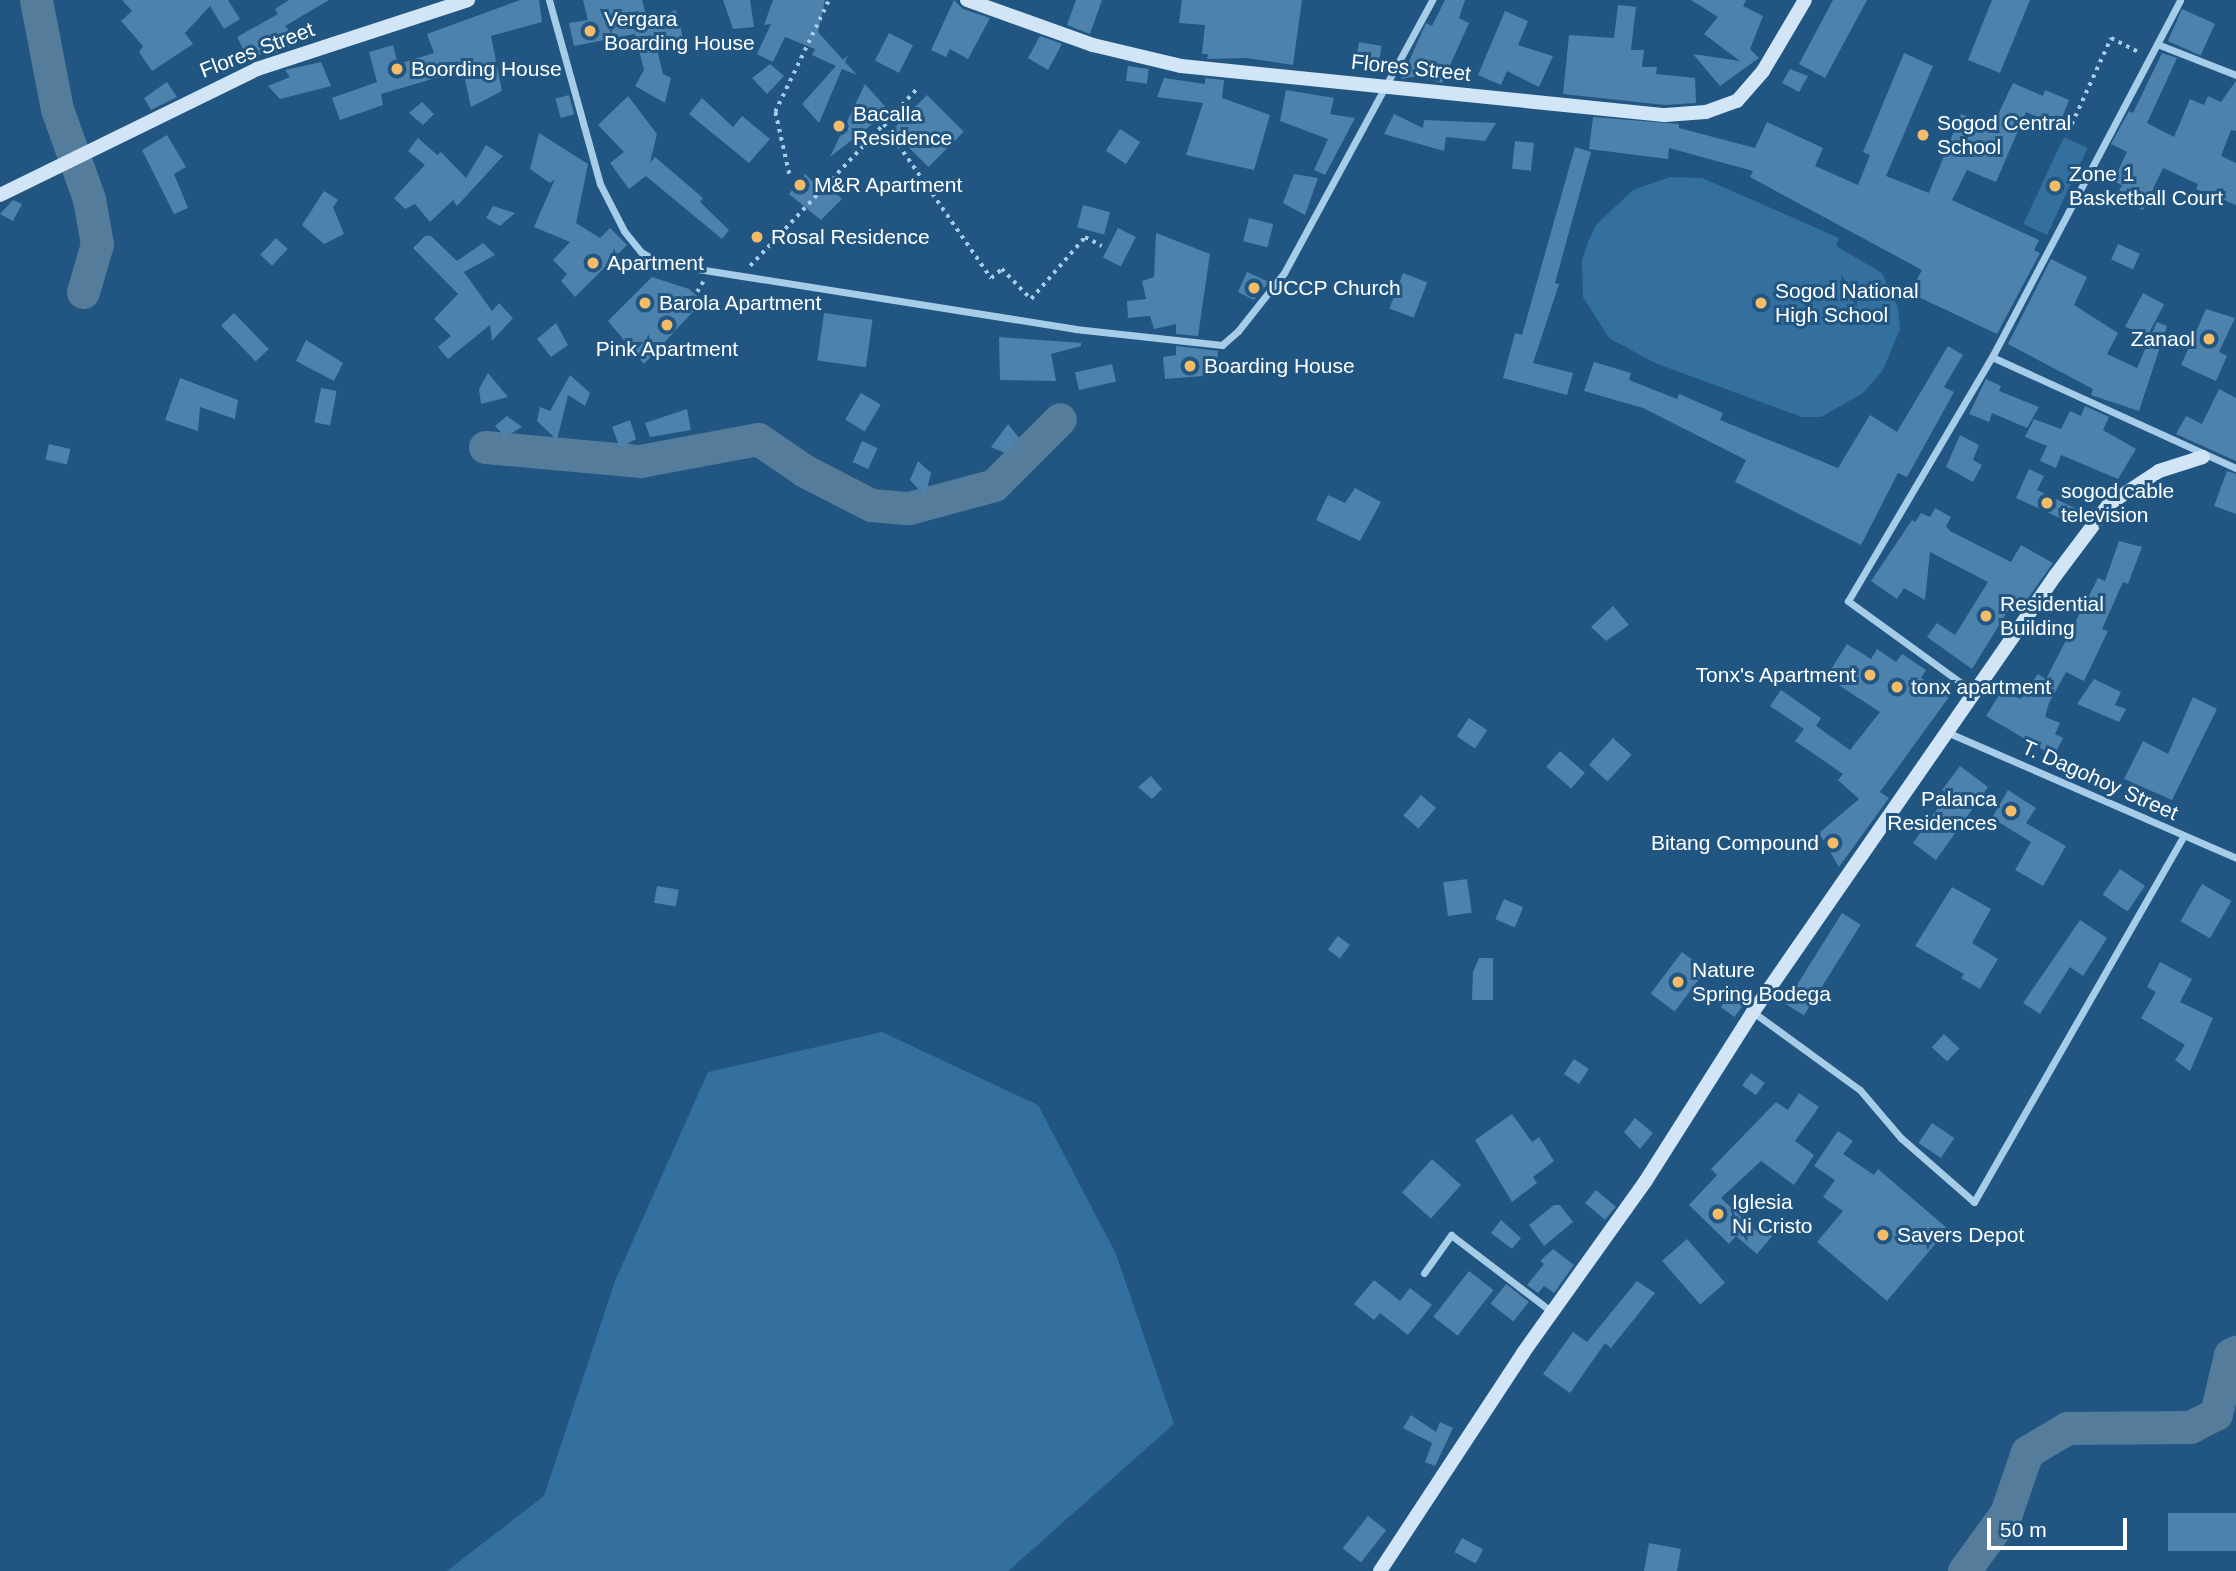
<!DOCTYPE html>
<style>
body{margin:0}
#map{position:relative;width:2236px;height:1571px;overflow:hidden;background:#205681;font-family:Arial,sans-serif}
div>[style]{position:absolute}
.green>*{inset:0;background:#34709f;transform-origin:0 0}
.river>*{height:33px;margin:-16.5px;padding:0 16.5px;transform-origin:16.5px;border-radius:16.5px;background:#557c9a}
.building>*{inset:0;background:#4d82ac;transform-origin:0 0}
.path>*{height:3.5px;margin-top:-1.75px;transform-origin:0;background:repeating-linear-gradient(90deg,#a6cce8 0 3.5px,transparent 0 8.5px)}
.street>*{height:7px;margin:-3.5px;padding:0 3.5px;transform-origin:3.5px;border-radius:3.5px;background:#a6cce8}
.secondary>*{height:14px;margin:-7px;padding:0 7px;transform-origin:7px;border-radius:7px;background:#d1e5f6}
.dots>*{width:19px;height:19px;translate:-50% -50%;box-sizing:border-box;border:4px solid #205681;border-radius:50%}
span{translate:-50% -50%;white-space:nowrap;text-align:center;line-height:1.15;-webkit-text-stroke:6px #205681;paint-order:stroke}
.poi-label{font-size:21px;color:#fff}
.left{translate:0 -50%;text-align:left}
.right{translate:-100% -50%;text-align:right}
.street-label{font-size:21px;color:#fff}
.scale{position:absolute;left:1987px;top:1518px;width:140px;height:32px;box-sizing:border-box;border:4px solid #fff;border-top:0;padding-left:9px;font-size:21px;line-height:24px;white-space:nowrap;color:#fff;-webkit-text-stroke:5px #205681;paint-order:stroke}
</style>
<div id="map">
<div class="green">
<div style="left:2064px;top:137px;width:26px;height:96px;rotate:25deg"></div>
<div style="clip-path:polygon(1670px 177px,1702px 178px,1789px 216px,1839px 238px,1836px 246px,1882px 273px,1898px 308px,1900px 329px,1883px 370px,1863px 393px,1821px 417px,1802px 417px,1655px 363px,1609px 338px,1583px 297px,1582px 260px,1588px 242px,1596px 225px,1633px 190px)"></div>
<div style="clip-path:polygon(882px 1032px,1038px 1105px,1116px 1254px,1174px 1424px,1008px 1571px,447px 1571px,544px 1496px,615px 1281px,708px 1072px)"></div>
</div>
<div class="river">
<div style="left:36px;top:0;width:111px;rotate:79.1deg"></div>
<div style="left:57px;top:109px;width:96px;rotate:70.4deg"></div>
<div style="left:89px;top:199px;width:46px;rotate:79.9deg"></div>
<div style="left:97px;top:244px;width:50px;rotate:106.3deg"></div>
<div style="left:485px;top:447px;width:156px;rotate:5.2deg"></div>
<div style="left:640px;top:461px;width:120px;rotate:-10.6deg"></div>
<div style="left:758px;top:439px;width:57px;rotate:34.2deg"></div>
<div style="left:805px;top:471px;width:74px;rotate:27.3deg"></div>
<div style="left:871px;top:505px;width:38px;rotate:5deg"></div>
<div style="left:909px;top:508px;width:88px;rotate:-15.1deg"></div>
<div style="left:994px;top:485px;width:93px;rotate:-45deg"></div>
<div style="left:1964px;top:1571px;width:72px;rotate:-54.1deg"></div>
<div style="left:2006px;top:1513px;width:65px;rotate:-71deg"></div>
<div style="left:2027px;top:1452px;width:47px;rotate:-31deg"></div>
<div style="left:2067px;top:1428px;width:123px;rotate:-0.5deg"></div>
<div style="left:2190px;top:1427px;width:29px;rotate:-27deg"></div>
<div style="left:2216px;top:1414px;width:61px;rotate:-76.7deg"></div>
<div style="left:2230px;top:1355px;width:7px;rotate:-27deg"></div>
</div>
<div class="building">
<div style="clip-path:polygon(122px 0,228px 0,240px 19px,224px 29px,210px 6px,185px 33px,193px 44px,152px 71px,139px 52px,143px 46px,121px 21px,132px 11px)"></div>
<div style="clip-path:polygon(289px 0,329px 0,285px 26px,300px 42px,276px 53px,273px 47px,249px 61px,237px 37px,278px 14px,275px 9px)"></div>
<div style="clip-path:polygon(520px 0,539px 0,542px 22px,491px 36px,502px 91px,471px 107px,463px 70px,381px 94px,383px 105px,340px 120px,332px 98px,377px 82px,369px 52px,393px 45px,398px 64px,434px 53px,427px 34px)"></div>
<div style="clip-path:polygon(583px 0,642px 0,647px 19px,676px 10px,683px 38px,656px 45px,663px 74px,671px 78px,665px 103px,635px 86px,644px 70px,635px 34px,574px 46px,569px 23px,588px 20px)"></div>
<div style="clip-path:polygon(723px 0,750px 0,754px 27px,733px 29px)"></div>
<div style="clip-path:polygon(773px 0,825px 0,818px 32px,843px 60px,848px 55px,845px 62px,857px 75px,842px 69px,819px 123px,802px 104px,836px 66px,812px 55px,815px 49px,785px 37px,773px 62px,757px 54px,771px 24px,764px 25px)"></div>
<div style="clip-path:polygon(954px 0,963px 9px,990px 18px,968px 59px,950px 49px,946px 57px,931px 50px)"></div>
<div style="clip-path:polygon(1076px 0,1102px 0,1090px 34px,1067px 25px)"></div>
<div style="clip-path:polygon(1182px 0,1302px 0,1293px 65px,1246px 58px,1207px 59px,1208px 54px,1202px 54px,1205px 25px,1179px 23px)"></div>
<div style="clip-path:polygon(1445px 0,1465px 0,1459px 18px,1469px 23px,1442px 83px,1417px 76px,1401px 79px,1426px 23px,1432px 26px)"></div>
<div style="clip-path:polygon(1691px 0,1746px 0,1743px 6px,1763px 16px,1750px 49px,1759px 58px,1720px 86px,1693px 54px,1740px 61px,1704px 34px,1718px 17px)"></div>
<div style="clip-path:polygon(1833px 0,1867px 0,1825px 78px,1799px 64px)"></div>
<div style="clip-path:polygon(1992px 0,2030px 0,2000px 73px,1968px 60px)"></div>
<div style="clip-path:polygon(1618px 5px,1636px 7px,1631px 50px,1644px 50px,1642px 67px,1657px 67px,1656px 74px,1695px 78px,1696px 103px,1665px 105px,1563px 94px,1569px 35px,1614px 38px)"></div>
<div style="left:2182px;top:9px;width:36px;height:35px;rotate:24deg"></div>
<div style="clip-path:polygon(1505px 11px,1528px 21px,1518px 45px,1553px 56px,1539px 87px,1507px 71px,1501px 85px,1478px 75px)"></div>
<div style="left:889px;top:33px;width:27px;height:31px;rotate:27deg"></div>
<div style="clip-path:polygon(1040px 36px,1062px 44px,1048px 70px,1028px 58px)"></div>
<div style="left:1359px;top:42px;width:23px;height:24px;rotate:10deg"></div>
<div style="clip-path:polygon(1904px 53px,1933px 66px,1886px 176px,1929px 193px,1961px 114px,1992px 127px,2013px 83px,2043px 96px,2045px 90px,2069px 100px,2059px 126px,2026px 112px,1996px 182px,1967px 170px,1952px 200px,2039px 240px,2034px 250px,2040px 253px,1997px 334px,1910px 293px,1922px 270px,1750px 177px,1753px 171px,1669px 148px,1668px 159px,1589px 149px,1593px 117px,1679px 124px,1679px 128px,1755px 148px,1767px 122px,1823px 148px,1815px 166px,1858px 185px,1870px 155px,1863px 152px)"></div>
<div style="clip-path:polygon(2162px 53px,2177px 58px,2147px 123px,2174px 137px,2190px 99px,2204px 105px,2208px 96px,2221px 102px,2236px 81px,2236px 131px,2231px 130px,2221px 156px,2236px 163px,2236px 205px,2196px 189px,2198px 184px,2163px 168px,2143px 210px,2116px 197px,2122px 185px,2113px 181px,2127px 152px,2111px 144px,2129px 111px,2133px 113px)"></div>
<div style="clip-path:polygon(321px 62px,331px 86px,280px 99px,268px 86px,290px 77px,285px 70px)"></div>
<div style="clip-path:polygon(770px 64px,784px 76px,767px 94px,752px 78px)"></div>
<div style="left:1128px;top:66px;width:21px;height:15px;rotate:8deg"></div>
<div style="clip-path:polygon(1790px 69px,1808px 76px,1799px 92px,1782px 83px)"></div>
<div style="clip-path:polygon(1164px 78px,1205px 84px,1205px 78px,1224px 80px,1222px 98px,1270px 115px,1254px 170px,1186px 155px,1203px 103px,1157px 97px)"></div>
<div style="clip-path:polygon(167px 82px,177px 97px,151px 110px,144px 98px)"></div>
<div style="clip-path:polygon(865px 84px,889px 111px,830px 157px)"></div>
<div style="clip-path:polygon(1286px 90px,1334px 98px,1330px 114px,1355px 118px,1325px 175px,1314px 170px,1328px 139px,1280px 121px)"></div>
<div style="left:569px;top:95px;width:20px;height:14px;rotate:75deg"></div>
<div style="left:927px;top:95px;width:52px;height:50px;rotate:45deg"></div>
<div style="clip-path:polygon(628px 96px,657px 134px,650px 163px,655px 157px,703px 198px,700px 202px,729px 230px,722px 239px,646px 176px,629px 189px,610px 163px,624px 152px,598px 125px)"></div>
<div style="clip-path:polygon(702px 98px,733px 127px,742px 116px,770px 139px,749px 163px,689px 114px)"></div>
<div style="clip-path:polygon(422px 102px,434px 114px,423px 125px,409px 113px)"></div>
<div style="clip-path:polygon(1394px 114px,1423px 128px,1424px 120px,1496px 123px,1485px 141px,1446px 137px,1444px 151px,1384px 134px)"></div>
<div style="left:1120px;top:129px;width:24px;height:26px;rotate:33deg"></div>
<div style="clip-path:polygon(539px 133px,588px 164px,576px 223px,600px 238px,610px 228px,627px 245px,575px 297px,561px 281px,567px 274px,553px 260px,570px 242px,534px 227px,555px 179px,550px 183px,530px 169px)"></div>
<div style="clip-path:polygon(167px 135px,186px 167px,174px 174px,188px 208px,174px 214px,142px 150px)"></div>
<div style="clip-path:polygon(418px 138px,437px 155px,441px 152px,466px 178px,486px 145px,503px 156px,457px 206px,453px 200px,430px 222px,415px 204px,405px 209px,394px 198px,425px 165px,408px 151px)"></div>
<div style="left:1515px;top:141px;width:19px;height:28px;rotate:6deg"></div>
<div style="clip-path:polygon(1575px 147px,1591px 152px,1555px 283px,1559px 284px,1533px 363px,1573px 373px,1567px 395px,1503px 378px,1515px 333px,1522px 335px)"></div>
<div style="clip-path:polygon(805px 174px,827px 195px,832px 190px,842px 199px,821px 220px,789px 194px)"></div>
<div style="clip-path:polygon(1294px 174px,1318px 178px,1305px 215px,1283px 203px)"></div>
<div style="clip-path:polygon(324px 191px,338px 200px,333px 207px,344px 234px,324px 244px,302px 225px)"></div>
<div style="clip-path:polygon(13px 200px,22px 204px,13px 221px,0 214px)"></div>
<div style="left:1083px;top:205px;width:28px;height:23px;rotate:15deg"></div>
<div style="clip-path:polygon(493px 206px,515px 213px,500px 226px,486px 218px)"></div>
<div style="left:1249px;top:218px;width:25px;height:24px;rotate:14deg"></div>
<div style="left:1118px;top:228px;width:20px;height:33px;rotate:27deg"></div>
<div style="clip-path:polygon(1156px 233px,1210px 254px,1198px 336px,1176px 334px,1176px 324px,1154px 329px,1150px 316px,1128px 318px,1127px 301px,1146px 299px,1142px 281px,1154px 277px)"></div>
<div style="clip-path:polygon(425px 236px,431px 236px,457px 261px,483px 243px,495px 255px,464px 272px,492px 311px,499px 303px,513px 318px,492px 341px,490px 325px,448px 359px,438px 347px,451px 336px,434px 319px,458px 294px,413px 248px)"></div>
<div style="left:276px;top:238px;width:16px;height:23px;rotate:43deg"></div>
<div style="left:2118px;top:244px;width:24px;height:17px;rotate:24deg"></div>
<div style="clip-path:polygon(2051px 259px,2087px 277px,2074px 305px,2118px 333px,2107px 354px,2137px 368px,2157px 322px,2167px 326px,2139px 411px,2091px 395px,2093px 389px,2008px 344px)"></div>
<div style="clip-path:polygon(1247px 272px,1269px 282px,1254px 300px,1238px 292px)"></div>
<div style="left:1403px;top:273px;width:26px;height:38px;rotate:21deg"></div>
<div style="clip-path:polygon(652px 277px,689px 289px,703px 301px,644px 364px,608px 321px)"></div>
<div style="left:2143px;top:293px;width:24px;height:38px;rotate:28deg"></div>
<div style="clip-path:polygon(2206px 309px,2235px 318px,2219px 352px,2227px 356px,2216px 381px,2181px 365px)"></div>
<div style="left:234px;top:313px;width:50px;height:18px;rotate:46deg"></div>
<div style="left:824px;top:313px;width:49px;height:48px;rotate:8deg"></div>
<div style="clip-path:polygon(556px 323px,568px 345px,551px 357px,537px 339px)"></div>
<div style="clip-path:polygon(999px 337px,1081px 343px,1081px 346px,1051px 354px,1056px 381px,1000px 380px)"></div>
<div style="clip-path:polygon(306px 340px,343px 363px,334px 381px,296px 361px)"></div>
<div style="clip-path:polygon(1176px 346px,1218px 351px,1216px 375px,1165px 379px,1163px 357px,1176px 355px)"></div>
<div style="clip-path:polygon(1948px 346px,1963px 355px,1944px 387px,1954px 392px,1907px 477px,1898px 473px,1861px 545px,1735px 482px,1746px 460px,1643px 408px,1584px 391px,1594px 362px,1631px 373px,1629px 380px,1677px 399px,1679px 394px,1723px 413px,1720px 420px,1838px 468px,1870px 415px,1897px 432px)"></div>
<div style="left:1112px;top:364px;width:18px;height:38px;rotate:77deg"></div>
<div style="clip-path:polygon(488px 373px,508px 397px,481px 404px,479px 389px)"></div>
<div style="clip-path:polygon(570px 375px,590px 393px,585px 406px,568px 395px,557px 440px,537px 421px,540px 407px,550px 411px)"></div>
<div style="clip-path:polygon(180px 378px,238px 400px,235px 419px,200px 407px,198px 431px,165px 420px)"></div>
<div style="clip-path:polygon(1986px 379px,2001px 386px,1999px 391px,2039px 407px,2027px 428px,1992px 413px,1989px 422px,1969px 414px)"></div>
<div style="left:321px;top:388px;width:16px;height:35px;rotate:11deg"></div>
<div style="clip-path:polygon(2219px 389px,2236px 398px,2236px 461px,2176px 434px,2186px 416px,2202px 424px)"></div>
<div style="left:861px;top:393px;width:23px;height:31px;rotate:31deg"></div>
<div style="clip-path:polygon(2085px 406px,2109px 417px,2103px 430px,2136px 449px,2118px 479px,2061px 455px,2056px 468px,2040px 461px,2047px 446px,2025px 437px,2034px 419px,2061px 429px,2070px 411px,2081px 416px)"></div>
<div style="clip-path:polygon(687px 409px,691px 430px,650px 437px,645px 423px)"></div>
<div style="clip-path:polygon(507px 416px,522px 427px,505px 437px,495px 426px)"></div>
<div style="clip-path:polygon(630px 420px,636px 439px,620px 448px,612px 427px)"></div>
<div style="clip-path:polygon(1008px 424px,1019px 438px,1007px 454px,991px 447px)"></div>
<div style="clip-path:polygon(1960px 435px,1979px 445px,1973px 460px,1982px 465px,1973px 482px,1946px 467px)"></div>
<div style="left:862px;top:441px;width:17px;height:23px;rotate:24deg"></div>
<div style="left:49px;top:444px;width:22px;height:16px;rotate:13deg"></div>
<div style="clip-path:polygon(918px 461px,931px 473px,925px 496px,910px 480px)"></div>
<div style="clip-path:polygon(2029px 469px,2044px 476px,2037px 490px,2077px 509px,2071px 523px,2016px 498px)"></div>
<div style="clip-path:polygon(2227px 471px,2236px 474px,2236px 514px,2214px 506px)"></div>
<div style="clip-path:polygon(1355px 488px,1381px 502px,1360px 541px,1316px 520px,1328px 495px,1345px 503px)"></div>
<div style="clip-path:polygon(1935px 508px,1951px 517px,1946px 526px,1950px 531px,2011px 562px,2021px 545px,2053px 563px,2021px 608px,2014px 601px,1972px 669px,1927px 637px,1937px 623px,1955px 635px,1988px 582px,1930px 552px,1925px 600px,1904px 588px,1897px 599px,1871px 581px,1912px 520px,1915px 522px,1921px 513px,1930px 517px)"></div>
<div style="clip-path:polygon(2119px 541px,2142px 547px,2128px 584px,2123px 582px,2102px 629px,2108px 631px,2084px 681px,2066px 672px,2049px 703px,2045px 717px,2060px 723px,2055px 734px,2063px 738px,2054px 756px,1986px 716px,2002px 690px,2020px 699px,2038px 674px,2046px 679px,2098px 578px,2105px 581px)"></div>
<div style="clip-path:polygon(1613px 606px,1629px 625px,1606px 641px,1591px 627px)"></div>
<div style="clip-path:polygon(1847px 644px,1871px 659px,1877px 649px,1896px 662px,1902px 654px,1926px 670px,1921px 678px,1949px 697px,1880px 792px,1889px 798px,1839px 867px,1819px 833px,1859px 799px,1838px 780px,1843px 774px,1795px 741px,1804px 729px,1770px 706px,1781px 690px,1821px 718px,1816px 726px,1850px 750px,1880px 712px,1831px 680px,1835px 675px,1830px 671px)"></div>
<div style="clip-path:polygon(2094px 679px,2121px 692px,2115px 705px,2126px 709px,2119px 722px,2077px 704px)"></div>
<div style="clip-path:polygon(2193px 697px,2217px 709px,2172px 800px,2124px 779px,2143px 741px,2168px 754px)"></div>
<div style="left:1469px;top:718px;width:22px;height:22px;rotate:34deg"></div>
<div style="left:1613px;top:738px;width:25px;height:36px;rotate:42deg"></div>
<div style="left:1560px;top:751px;width:33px;height:21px;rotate:41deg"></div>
<div style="clip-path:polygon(1960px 766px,1988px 787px,1936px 860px,1913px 843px,1948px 794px,1942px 790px)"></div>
<div style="clip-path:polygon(1151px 776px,1162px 789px,1152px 799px,1138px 787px)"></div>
<div style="clip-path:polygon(2008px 790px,2036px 808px,2026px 823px,2066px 846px,2043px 886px,2015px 870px,2031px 842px,1992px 818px)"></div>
<div style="left:1421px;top:795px;width:20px;height:27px;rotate:41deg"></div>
<div style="left:2120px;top:869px;width:30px;height:31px;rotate:34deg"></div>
<div style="left:1467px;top:879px;width:34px;height:24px;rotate:82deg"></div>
<div style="left:2202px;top:884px;width:34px;height:43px;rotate:30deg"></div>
<div style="left:657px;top:886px;width:22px;height:17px;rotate:10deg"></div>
<div style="clip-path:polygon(1952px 887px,1991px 909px,1972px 943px,1998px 959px,1980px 989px,1961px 978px,1964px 974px,1915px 946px)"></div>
<div style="left:1504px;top:899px;width:21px;height:22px;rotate:23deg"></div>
<div style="left:1842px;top:913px;width:22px;height:107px;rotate:32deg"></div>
<div style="clip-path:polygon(2080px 920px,2107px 938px,2083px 976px,2070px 967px,2040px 1014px,2023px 1003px)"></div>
<div style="left:1338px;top:936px;width:15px;height:17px;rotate:37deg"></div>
<div style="left:1682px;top:952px;width:30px;height:52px;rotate:37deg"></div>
<div style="clip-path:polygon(1479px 958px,1493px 958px,1493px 1000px,1472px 1000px,1473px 972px)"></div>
<div style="clip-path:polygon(2160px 962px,2192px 979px,2180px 1002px,2213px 1018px,2190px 1071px,2175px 1060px,2185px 1045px,2141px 1018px,2156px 992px,2147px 987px)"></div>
<div style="left:1736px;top:986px;width:17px;height:26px;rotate:36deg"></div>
<div style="left:1944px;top:1034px;width:21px;height:18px;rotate:43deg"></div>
<div style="left:1574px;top:1059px;width:18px;height:18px;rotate:34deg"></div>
<div style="left:1751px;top:1073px;width:17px;height:15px;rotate:36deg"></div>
<div style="clip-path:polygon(1799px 1093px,1819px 1107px,1795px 1141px,1814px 1155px,1794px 1185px,1761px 1161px,1721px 1198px,1756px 1231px,1762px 1224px,1774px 1234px,1757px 1254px,1736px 1236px,1729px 1244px,1689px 1205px,1717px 1175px,1711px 1169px,1776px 1102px,1788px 1110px)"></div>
<div style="clip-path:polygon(1512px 1114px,1532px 1142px,1539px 1137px,1554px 1161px,1533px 1177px,1537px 1183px,1512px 1202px,1475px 1140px)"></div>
<div style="clip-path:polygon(1635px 1118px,1653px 1133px,1640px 1149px,1624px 1132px)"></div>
<div style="left:1932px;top:1123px;width:27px;height:24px;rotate:34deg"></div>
<div style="clip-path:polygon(1838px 1131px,1853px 1141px,1843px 1154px,1874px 1175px,1878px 1169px,1948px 1229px,1887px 1301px,1817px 1242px,1843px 1211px,1823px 1197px,1835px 1180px,1814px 1166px)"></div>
<div style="left:1432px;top:1159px;width:39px;height:45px;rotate:42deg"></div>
<div style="left:1596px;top:1190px;width:26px;height:17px;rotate:40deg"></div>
<div style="clip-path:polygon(1554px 1205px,1560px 1205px,1573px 1222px,1544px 1246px,1529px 1225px)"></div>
<div style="clip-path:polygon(1501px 1220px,1521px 1238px,1512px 1249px,1491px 1233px)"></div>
<div style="left:1687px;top:1239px;width:58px;height:33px;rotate:49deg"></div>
<div style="clip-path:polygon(1553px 1249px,1574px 1265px,1554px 1293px,1544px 1286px,1538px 1293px,1527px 1285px,1544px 1264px,1540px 1261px)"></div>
<div style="left:1469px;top:1271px;width:31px;height:58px;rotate:38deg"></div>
<div style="clip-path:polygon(1374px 1280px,1400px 1301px,1410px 1288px,1432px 1305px,1408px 1335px,1380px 1313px,1374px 1320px,1354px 1304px)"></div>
<div style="clip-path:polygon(1637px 1281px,1655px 1293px,1611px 1348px,1605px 1343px,1570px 1393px,1543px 1374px,1573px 1332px,1587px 1342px)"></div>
<div style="left:1506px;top:1284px;width:29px;height:25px;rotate:38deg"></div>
<div style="clip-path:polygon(1411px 1415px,1436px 1432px,1440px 1422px,1453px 1428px,1435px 1466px,1425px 1462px,1432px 1443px,1403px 1428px)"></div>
<div style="left:2236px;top:1513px;width:38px;height:68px;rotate:90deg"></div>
<div style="left:1368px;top:1516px;width:23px;height:41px;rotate:38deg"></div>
<div style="left:1462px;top:1538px;width:24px;height:16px;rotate:28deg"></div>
<div style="clip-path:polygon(1649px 1543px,1681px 1549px,1677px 1571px,1644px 1571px)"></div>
</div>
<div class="path">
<div style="left:884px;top:124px;width:188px;rotate:55.2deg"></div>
<div style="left:991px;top:278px;width:14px;rotate:-39deg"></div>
<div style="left:1002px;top:269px;width:42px;rotate:46deg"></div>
<div style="left:1031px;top:299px;width:82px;rotate:-48.9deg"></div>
<div style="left:1085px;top:237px;width:19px;rotate:28deg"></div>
<div style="left:2068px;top:132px;width:103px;rotate:-65.4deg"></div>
<div style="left:2111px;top:38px;width:31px;rotate:27deg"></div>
<div style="left:789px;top:174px;width:64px;rotate:-102.7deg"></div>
<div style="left:775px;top:112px;width:124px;rotate:-64.3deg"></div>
<div style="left:750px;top:266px;width:242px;rotate:-46.7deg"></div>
<div style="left:697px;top:292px;width:12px;rotate:-59deg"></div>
</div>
<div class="street">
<div style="left:549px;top:0;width:191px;rotate:74.5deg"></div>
<div style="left:600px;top:184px;width:53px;rotate:62.9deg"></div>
<div style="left:624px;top:231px;width:27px;rotate:51deg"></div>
<div style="left:641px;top:252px;width:22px;rotate:30deg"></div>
<div style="left:660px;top:263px;width:420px;rotate:9deg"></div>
<div style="left:1075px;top:329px;width:148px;rotate:6.2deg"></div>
<div style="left:1222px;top:345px;width:21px;rotate:-41deg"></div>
<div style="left:1238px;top:331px;width:74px;rotate:-51.6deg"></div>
<div style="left:1284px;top:273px;width:311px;rotate:-61.5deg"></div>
<div style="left:2157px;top:44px;width:85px;rotate:21.4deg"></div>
<div style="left:1992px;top:357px;width:268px;rotate:24.5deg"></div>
<div style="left:1975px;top:693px;width:157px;rotate:-144.1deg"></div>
<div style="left:1848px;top:601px;width:283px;rotate:-59.5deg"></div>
<div style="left:1992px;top:357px;width:403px;rotate:-62.2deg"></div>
<div style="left:1949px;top:733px;width:313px;rotate:23.5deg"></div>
<div style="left:1753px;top:1012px;width:132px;rotate:36.1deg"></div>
<div style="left:1860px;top:1090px;width:63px;rotate:49.5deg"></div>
<div style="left:1901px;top:1138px;width:97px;rotate:41.2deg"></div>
<div style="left:1974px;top:1202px;width:422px;rotate:-60.2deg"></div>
<div style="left:1424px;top:1273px;width:47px;rotate:-54.6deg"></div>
<div style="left:1451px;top:1235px;width:127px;rotate:37.3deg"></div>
</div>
<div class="secondary">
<div style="left:967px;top:0;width:134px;rotate:19.7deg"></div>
<div style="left:1093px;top:45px;width:90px;rotate:13.4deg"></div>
<div style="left:1181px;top:66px;width:486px;rotate:5.8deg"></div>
<div style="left:1665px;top:115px;width:41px;rotate:-4.2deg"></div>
<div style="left:1706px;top:112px;width:33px;rotate:-20deg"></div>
<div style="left:1737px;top:101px;width:40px;rotate:-49deg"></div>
<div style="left:1763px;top:71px;width:82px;rotate:-59.4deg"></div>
<div style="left:0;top:195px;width:286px;rotate:-26.1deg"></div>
<div style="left:257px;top:69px;width:222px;rotate:-18.1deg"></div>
<div style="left:1380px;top:1571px;width:261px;rotate:-56.7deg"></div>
<div style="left:1523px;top:1353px;width:210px;rotate:-54.5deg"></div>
<div style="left:1645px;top:1182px;width:201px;rotate:-57.6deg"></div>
<div style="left:1753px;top:1012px;width:530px;rotate:-55.29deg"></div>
<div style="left:2055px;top:576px;width:90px;rotate:-53.1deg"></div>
<div style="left:2109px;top:504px;width:60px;rotate:-33.4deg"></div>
<div style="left:2159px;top:471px;width:46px;rotate:-17.7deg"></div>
</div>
<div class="dots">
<div style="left:590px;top:31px;background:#f5bb67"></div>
<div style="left:397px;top:69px;background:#f5bb67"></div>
<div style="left:839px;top:126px;background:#f5bb67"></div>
<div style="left:1923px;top:135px;background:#f5bb67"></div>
<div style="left:800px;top:185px;background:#f5bb67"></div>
<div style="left:2055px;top:186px;background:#f5bb67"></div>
<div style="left:757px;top:237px;background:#f5bb67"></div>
<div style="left:593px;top:263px;background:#f5bb67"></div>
<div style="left:1254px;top:288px;background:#f5bb67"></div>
<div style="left:645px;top:303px;background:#f5bb67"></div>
<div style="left:1761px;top:303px;background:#f5bb67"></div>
<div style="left:667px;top:325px;background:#f5bb67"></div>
<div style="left:2209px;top:339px;background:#f5bb67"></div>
<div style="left:1190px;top:366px;background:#f5bb67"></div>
<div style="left:2047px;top:503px;background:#f5bb67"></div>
<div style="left:1986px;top:616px;background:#f5bb67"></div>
<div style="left:1870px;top:675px;background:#f5bb67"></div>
<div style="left:1897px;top:687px;background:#f5bb67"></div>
<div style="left:2011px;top:811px;background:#f5bb67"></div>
<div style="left:1833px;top:843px;background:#f5bb67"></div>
<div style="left:1678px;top:982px;background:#f5bb67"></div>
<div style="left:1718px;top:1214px;background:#f5bb67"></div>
<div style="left:1883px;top:1235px;background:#f5bb67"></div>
</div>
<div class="poi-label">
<span class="left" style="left:604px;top:31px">Vergara<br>Boarding House</span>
<span class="left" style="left:411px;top:69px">Boording House</span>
<span class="left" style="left:853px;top:126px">Bacalla<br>Residence</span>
<span class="left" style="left:1937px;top:135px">Sogod Central<br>School</span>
<span class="left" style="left:2069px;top:186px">Zone 1<br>Basketball Court</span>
<span class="left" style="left:814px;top:185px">M&amp;R Apartment</span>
<span class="left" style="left:771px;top:237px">Rosal Residence</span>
<span class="left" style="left:607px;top:263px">Apartment</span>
<span class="left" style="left:1268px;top:288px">UCCP Church</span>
<span class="left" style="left:1775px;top:303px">Sogod National<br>High School</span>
<span class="left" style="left:659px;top:303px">Barola Apartment</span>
<span class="right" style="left:2195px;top:339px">Zanaol</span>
<span style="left:667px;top:349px">Pink Apartment</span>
<span class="left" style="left:1204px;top:366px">Boarding House</span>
<span class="left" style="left:2061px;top:503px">sogod cable<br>television</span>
<span class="left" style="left:2000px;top:616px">Residential<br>Building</span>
<span class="right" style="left:1856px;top:675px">Tonx's Apartment</span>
<span class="left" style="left:1911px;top:687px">tonx apartment</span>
<span class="right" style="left:1997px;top:811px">Palanca<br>Residences</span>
<span class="right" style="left:1819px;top:843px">Bitang Compound</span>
<span class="left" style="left:1692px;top:982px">Nature<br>Spring Bodega</span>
<span class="left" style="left:1732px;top:1214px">Iglesia<br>Ni Cristo</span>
<span class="left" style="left:1897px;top:1235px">Savers Depot</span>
</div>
<div class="street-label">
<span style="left:257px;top:50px;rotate:-21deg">Flores Street</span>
<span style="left:1411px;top:68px;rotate:6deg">Flores Street</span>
<span style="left:2100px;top:780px;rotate:24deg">T. Dagohoy Street</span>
</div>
<div class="scale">50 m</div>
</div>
